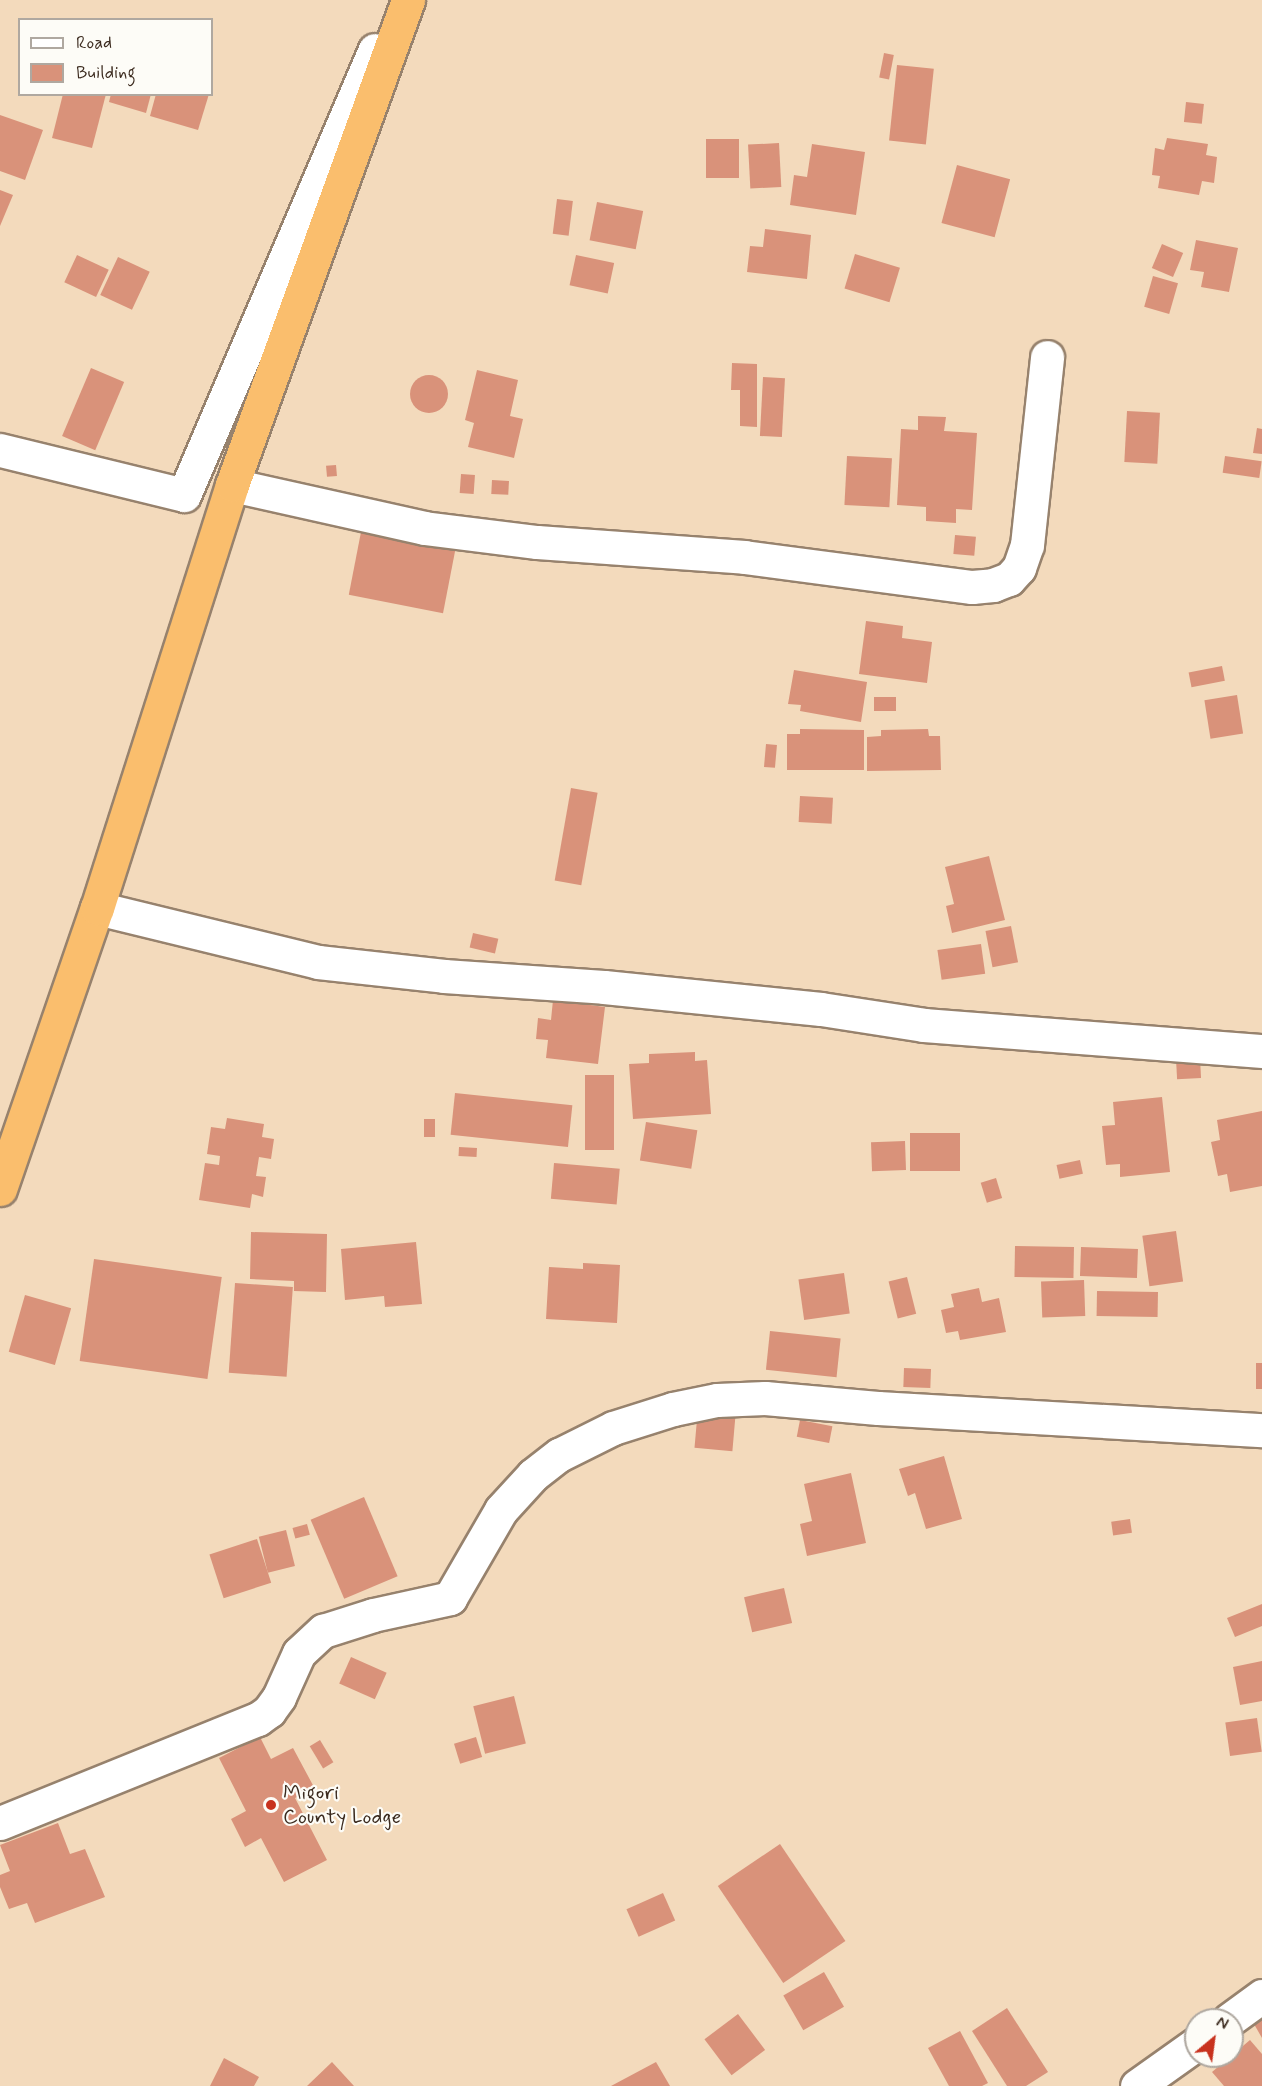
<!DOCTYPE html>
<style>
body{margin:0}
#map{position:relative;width:1262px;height:2086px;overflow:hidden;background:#f3dabc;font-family:Mynerve,sans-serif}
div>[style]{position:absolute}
.building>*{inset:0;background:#d9927a;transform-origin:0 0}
.round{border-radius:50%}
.roads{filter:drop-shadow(2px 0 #97826d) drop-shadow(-2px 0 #97826d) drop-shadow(0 2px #97826d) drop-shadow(0 -2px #97826d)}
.minor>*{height:33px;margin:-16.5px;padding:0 16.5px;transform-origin:16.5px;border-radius:16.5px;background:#fff}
.trunk>*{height:33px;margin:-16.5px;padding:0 16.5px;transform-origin:16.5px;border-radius:16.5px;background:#fabe6d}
.dots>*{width:16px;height:16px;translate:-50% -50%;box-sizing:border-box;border:3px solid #fdfcf7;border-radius:50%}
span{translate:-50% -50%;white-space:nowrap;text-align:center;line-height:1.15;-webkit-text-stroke:4.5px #fdfcf7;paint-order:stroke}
.poi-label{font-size:21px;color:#3b2a1e}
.left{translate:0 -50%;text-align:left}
.legend{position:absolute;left:18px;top:18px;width:195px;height:78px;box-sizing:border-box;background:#fdfcf7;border:2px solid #afa8a0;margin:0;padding:8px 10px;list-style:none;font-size:18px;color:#3b2a1e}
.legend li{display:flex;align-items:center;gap:12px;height:30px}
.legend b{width:30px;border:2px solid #afa8a0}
.north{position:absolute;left:1184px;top:2008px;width:60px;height:60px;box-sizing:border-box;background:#fdfcf7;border:2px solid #afa8a0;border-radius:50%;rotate:29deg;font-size:16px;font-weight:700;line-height:24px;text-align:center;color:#3b2a1e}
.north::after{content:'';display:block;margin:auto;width:21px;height:27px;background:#c8321e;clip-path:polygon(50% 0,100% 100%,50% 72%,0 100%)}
</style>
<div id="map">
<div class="building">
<div style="left:884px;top:53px;width:10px;height:25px;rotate:11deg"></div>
<div style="left:897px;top:65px;width:37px;height:76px;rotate:6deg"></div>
<div style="clip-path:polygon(63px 94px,106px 94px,92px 148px,52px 138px)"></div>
<div style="clip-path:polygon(111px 94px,151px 94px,146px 113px,109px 102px)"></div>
<div style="clip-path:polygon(156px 94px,209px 94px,198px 130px,150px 116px)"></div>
<div style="left:1186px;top:102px;width:18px;height:20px;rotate:6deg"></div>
<div style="clip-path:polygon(0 115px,43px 130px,25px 180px,0 171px)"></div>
<div style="clip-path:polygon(1167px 138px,1208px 144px,1206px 155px,1217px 157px,1214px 183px,1202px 181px,1199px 195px,1158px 188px,1160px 176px,1152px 175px,1155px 148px,1164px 150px)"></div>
<div style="left:706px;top:139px;width:33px;height:39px"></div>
<div style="left:779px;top:143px;width:44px;height:31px;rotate:87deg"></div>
<div style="clip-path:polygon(812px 144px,865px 152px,856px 215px,790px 205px,794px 175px,807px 177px)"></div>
<div style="left:957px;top:165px;width:55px;height:60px;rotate:15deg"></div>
<div style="clip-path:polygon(0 190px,13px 195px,0 226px)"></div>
<div style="left:557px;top:199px;width:16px;height:35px;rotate:7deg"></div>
<div style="left:597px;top:202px;width:47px;height:39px;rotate:11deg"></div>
<div style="clip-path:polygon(765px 229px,811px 235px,807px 279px,747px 272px,750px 246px,763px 247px)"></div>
<div style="clip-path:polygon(1196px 240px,1238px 248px,1229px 292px,1201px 287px,1204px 272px,1190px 270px)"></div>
<div style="left:1162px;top:244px;width:23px;height:26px;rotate:23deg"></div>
<div style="left:855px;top:254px;width:47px;height:36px;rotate:17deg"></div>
<div style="left:77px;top:255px;width:35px;height:30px;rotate:25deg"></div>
<div style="left:576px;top:255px;width:39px;height:31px;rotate:12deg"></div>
<div style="left:118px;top:257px;width:35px;height:42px;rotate:25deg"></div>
<div style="left:1153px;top:276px;width:26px;height:32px;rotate:16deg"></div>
<div style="clip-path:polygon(732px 363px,757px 364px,757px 427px,740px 426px,740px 390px,731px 390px)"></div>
<div style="left:91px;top:368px;width:36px;height:74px;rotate:23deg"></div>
<div style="clip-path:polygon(477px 370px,518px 380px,510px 416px,523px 419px,514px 458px,468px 447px,474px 423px,465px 420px)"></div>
<div class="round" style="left:410px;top:375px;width:38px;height:38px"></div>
<div style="left:763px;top:377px;width:22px;height:59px;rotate:3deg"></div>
<div style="left:1127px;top:411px;width:33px;height:51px;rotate:3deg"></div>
<div style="clip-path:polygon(918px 416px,946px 417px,944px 431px,977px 433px,972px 510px,956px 509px,956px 523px,926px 521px,926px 507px,897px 505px,901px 429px,918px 430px)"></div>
<div style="clip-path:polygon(1257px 428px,1262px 429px,1262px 454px,1253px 453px)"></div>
<div style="left:847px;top:456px;width:45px;height:49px;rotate:3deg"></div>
<div style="left:1225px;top:456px;width:37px;height:17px;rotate:8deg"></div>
<div style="left:336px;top:465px;width:11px;height:10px;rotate:85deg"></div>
<div style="left:461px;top:474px;width:14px;height:19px;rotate:4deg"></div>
<div style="left:492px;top:480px;width:17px;height:14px;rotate:3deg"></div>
<div style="left:361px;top:532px;width:96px;height:64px;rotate:11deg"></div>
<div style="left:955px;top:535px;width:21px;height:19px;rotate:5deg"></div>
<div style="clip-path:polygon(866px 621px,903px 626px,902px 638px,932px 642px,927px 683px,859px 674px)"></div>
<div style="left:1222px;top:666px;width:15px;height:34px;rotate:79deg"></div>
<div style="clip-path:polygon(794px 670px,867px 682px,861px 722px,800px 711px,801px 705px,788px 704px)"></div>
<div style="left:1237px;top:695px;width:39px;height:33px;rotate:81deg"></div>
<div style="left:874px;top:697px;width:22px;height:14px"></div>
<div style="clip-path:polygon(800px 729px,864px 730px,864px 770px,787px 770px,787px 734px,800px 734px)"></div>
<div style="clip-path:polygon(928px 729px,929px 736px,940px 736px,941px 770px,867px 771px,867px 737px,881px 736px,881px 730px)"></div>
<div style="left:766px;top:744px;width:11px;height:23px;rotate:5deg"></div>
<div style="left:571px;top:788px;width:27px;height:94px;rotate:10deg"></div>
<div style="left:800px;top:796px;width:33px;height:26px;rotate:3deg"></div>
<div style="clip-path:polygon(989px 856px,1005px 920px,952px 933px,946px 906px,954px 904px,945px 867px)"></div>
<div style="left:1011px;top:926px;width:37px;height:26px;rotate:79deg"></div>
<div style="left:473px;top:933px;width:26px;height:15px;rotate:13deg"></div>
<div style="left:981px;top:944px;width:30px;height:44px;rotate:82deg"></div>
<div style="clip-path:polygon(553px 1000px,605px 1007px,598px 1064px,546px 1058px,548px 1040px,536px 1039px,538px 1018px,551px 1020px)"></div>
<div style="clip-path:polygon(695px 1052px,695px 1061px,707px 1060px,711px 1114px,633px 1119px,629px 1064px,649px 1063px,649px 1054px)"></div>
<div style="left:1200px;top:1058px;width:20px;height:24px;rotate:87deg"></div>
<div style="left:585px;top:1075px;width:29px;height:75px"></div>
<div style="left:455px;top:1093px;width:118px;height:42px;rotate:6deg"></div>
<div style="clip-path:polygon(1162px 1097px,1170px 1172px,1120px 1177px,1120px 1164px,1106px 1165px,1102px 1126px,1115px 1125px,1113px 1102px)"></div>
<div style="clip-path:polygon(1262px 1111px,1262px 1186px,1230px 1192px,1227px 1174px,1218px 1176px,1211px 1142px,1220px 1140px,1217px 1120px)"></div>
<div style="clip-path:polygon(227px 1118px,264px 1124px,262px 1137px,274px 1139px,271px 1159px,259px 1157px,256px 1176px,266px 1177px,263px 1197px,252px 1194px,250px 1208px,199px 1200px,205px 1163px,219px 1165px,220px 1156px,207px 1154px,211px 1127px,225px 1129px)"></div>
<div style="left:424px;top:1119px;width:11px;height:18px"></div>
<div style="left:646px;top:1122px;width:52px;height:39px;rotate:9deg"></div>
<div style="left:910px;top:1133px;width:50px;height:38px"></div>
<div style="left:905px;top:1141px;width:29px;height:34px;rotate:88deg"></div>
<div style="left:459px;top:1147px;width:18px;height:9px;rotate:3deg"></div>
<div style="left:1080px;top:1160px;width:14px;height:24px;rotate:78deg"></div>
<div style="left:554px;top:1163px;width:66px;height:36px;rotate:5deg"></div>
<div style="left:996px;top:1178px;width:21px;height:16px;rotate:73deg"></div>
<div style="left:1176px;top:1231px;width:51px;height:34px;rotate:82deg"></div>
<div style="clip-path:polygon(251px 1232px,327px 1234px,326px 1292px,294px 1291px,294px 1281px,250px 1279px)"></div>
<div style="clip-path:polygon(416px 1242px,422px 1304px,385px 1307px,384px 1296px,345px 1300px,341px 1249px)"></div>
<div style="left:1015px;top:1246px;width:59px;height:31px;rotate:1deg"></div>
<div style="left:1081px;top:1247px;width:57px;height:29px;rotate:2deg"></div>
<div style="left:94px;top:1259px;width:129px;height:103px;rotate:8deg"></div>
<div style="clip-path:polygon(583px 1263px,620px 1265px,617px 1323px,546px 1319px,549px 1267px,583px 1269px)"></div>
<div style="left:844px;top:1273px;width:41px;height:46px;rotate:82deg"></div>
<div style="left:907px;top:1277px;width:38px;height:19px;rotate:76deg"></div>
<div style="left:1084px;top:1280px;width:36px;height:43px;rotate:88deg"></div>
<div style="left:235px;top:1283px;width:58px;height:90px;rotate:4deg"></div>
<div style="clip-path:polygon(979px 1288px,982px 1302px,999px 1298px,1006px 1332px,960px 1340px,958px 1331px,946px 1333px,941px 1310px,954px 1307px,951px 1294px)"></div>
<div style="left:1097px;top:1291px;width:61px;height:25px;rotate:1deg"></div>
<div style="left:25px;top:1295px;width:48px;height:59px;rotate:16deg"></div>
<div style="left:770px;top:1331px;width:71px;height:39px;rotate:6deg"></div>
<div style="left:1256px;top:1363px;width:6px;height:26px"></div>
<div style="left:904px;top:1368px;width:27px;height:19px;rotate:2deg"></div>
<div style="left:698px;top:1408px;width:38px;height:40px;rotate:5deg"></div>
<div style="left:800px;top:1420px;width:33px;height:17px;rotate:11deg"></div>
<div style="clip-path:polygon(944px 1456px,962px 1519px,926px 1529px,915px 1493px,908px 1496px,899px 1469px)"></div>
<div style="clip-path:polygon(851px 1473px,866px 1543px,807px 1556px,800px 1524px,812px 1521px,804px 1484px)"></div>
<div style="left:364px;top:1497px;width:86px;height:58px;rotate:67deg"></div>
<div style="left:1130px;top:1519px;width:14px;height:19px;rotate:82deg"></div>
<div style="left:307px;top:1524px;width:11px;height:15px;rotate:75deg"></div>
<div style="left:286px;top:1530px;width:37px;height:28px;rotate:76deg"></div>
<div style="left:257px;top:1539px;width:46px;height:50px;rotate:72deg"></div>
<div style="left:784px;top:1588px;width:36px;height:41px;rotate:77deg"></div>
<div style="clip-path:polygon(1262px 1604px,1262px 1626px,1235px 1637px,1227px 1618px)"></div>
<div style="left:351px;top:1657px;width:39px;height:29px;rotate:24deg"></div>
<div style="clip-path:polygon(1262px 1661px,1262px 1701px,1240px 1705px,1233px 1667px)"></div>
<div style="left:514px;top:1696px;width:49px;height:42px;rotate:76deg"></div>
<div style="left:1257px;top:1718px;width:34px;height:32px;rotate:82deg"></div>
<div style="clip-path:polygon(260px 1737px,271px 1759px,293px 1748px,315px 1789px,295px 1798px,327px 1860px,284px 1882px,261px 1838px,245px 1847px,231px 1819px,246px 1811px,219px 1758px)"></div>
<div style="left:476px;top:1737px;width:21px;height:23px;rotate:73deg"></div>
<div style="left:320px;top:1740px;width:26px;height:12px;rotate:59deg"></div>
<div style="clip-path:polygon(58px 1823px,70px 1854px,85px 1849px,105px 1897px,35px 1923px,27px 1903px,9px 1909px,0 1887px,0 1875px,10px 1871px,0 1845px)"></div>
<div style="left:780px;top:1844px;width:117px;height:75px;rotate:56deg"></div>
<div style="left:663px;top:1893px;width:30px;height:40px;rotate:66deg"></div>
<div style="left:824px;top:1972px;width:40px;height:47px;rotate:60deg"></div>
<div style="clip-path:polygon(1007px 2008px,1048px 2072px,1026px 2086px,1007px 2086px,972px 2031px)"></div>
<div style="clip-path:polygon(1262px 2010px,1262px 2038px,1250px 2017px)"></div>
<div style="left:738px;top:2014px;width:45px;height:42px;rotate:53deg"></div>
<div style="clip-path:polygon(960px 2031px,988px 2083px,982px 2086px,949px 2086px,928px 2048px)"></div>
<div style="clip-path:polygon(1250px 2040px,1262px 2054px,1262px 2086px,1224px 2086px,1212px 2072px)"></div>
<div style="clip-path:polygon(224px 2058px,259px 2077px,254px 2086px,210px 2086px)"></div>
<div style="clip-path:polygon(332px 2062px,354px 2086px,307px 2086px)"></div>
<div style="clip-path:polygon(656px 2062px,670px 2086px,611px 2086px)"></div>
</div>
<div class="roads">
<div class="minor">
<div style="left:0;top:450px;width:189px;rotate:13.7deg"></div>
<div style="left:184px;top:495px;width:484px;rotate:-66.8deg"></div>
<div style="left:232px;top:485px;width:197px;rotate:12.6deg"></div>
<div style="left:424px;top:528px;width:114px;rotate:7.1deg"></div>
<div style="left:537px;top:542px;width:208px;rotate:4.1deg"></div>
<div style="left:744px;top:557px;width:230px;rotate:7.5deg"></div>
<div style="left:972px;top:587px;width:21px;rotate:-5deg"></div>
<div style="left:993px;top:585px;width:17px;rotate:-21deg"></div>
<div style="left:1009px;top:579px;width:15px;rotate:-48deg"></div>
<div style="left:1019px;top:568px;width:24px;rotate:-71deg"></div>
<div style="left:1027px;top:545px;width:189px;rotate:-83.9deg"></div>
<div style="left:97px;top:908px;width:228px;rotate:13.7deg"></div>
<div style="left:318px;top:962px;width:127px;rotate:6.3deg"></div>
<div style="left:444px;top:976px;width:160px;rotate:3.9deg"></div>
<div style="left:604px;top:987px;width:218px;rotate:5.8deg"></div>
<div style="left:821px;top:1009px;width:104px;rotate:8.8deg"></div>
<div style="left:924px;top:1025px;width:339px;rotate:4.4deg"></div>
<div style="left:0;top:1823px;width:278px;rotate:-22deg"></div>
<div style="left:258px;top:1719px;width:14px;rotate:-36deg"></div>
<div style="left:269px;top:1711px;width:17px;rotate:-54deg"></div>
<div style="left:279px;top:1697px;width:48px;rotate:-65.6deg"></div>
<div style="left:299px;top:1653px;width:33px;rotate:-43deg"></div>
<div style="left:323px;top:1631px;width:52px;rotate:-17.7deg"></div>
<div style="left:373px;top:1615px;width:79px;rotate:-12.4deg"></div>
<div style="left:450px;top:1598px;width:102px;rotate:-59.9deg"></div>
<div style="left:501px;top:1510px;width:47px;rotate:-47.6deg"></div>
<div style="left:533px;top:1475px;width:33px;rotate:-38deg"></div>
<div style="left:559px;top:1455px;width:60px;rotate:-26.6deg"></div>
<div style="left:613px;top:1428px;width:63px;rotate:-17.6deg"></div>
<div style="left:673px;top:1409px;width:45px;rotate:-11.6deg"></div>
<div style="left:717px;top:1400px;width:48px;rotate:-2.4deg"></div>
<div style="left:765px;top:1398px;width:113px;rotate:5.1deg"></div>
<div style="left:878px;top:1408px;width:385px;rotate:3.3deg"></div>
<div style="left:1229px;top:2020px;width:41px;rotate:-36deg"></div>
<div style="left:1137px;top:2086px;width:72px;rotate:-35.4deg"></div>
</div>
<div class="trunk">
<div style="left:0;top:1189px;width:297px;rotate:-71deg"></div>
<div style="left:97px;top:908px;width:444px;rotate:-72.3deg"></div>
<div style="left:232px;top:485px;width:516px;rotate:-70.05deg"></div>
</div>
</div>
<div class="dots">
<div style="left:271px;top:1805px;background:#c8321e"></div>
</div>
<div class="poi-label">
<span class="left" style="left:283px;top:1805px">Migori<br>County Lodge</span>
</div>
<ul class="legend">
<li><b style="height:8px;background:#fff"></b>Road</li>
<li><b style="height:16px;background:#d9927a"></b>Building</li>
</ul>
<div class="north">N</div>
</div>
